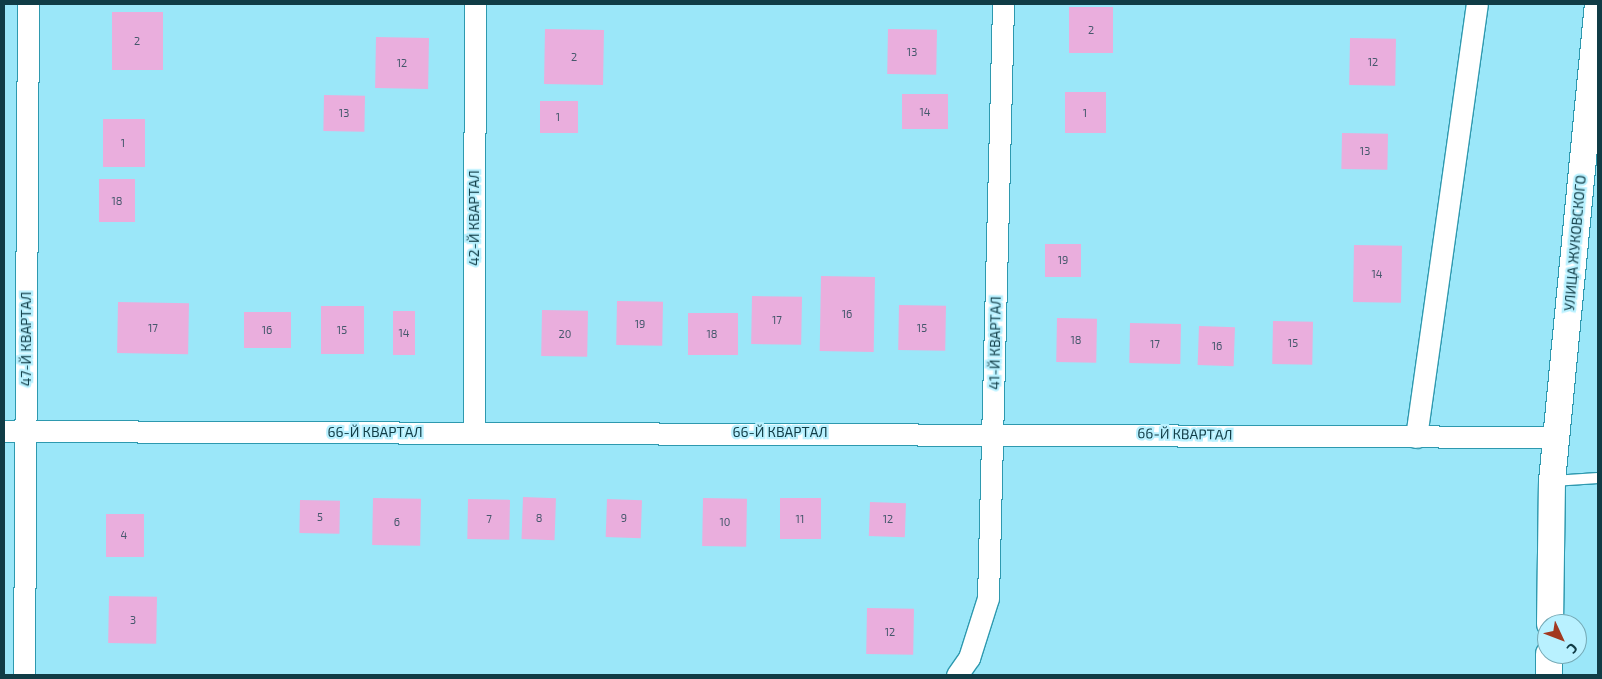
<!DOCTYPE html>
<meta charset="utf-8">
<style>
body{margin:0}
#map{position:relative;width:1602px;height:679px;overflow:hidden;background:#9be7f9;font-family:"Exo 2",sans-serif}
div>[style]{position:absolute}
.building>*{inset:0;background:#eaaedd;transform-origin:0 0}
.roads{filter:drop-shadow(1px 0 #2e99af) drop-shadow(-1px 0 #2e99af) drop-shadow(0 1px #2e99af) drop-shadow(0 -1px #2e99af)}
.service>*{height:10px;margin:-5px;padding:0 5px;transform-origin:5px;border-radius:5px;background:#fff}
.minor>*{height:21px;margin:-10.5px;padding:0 10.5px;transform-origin:10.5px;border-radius:10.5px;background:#fff}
.tertiary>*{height:26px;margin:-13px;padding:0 13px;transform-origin:13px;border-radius:13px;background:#fff}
span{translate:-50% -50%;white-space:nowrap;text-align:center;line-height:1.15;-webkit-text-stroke:4.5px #b9f1ff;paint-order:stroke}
.number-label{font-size:11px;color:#46586c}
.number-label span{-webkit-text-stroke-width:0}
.street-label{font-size:14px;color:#103c46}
.frame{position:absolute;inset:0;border:5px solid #103c46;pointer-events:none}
.north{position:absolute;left:1537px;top:614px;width:50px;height:50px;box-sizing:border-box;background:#b9f1ff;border:1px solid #75a9b5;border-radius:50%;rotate:133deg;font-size:14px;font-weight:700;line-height:20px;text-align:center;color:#103c46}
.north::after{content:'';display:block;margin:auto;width:18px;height:22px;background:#a23920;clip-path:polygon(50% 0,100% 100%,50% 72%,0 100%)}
</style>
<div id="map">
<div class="building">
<div style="left:1069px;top:7px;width:44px;height:46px"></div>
<div style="left:112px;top:12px;width:51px;height:58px"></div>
<div style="left:545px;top:29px;width:59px;height:55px;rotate:1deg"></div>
<div style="left:888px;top:29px;width:49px;height:45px;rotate:1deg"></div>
<div style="left:376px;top:37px;width:53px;height:51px;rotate:1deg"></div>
<div style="left:1350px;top:38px;width:46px;height:47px;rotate:1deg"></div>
<div style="left:1065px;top:92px;width:41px;height:41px"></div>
<div style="left:902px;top:94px;width:46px;height:35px"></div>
<div style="left:324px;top:95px;width:41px;height:36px;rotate:1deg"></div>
<div style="left:540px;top:101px;width:38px;height:32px"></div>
<div style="left:103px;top:119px;width:42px;height:48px"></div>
<div style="left:1342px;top:133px;width:46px;height:36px;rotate:1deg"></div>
<div style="left:99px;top:179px;width:36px;height:43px"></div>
<div style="left:1045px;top:244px;width:36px;height:33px"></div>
<div style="left:1354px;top:245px;width:48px;height:57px;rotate:1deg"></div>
<div style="left:821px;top:276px;width:54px;height:75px;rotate:1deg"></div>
<div style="left:752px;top:296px;width:50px;height:48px;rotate:1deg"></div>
<div style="left:617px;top:301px;width:46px;height:44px;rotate:1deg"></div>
<div style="left:118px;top:302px;width:71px;height:51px;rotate:1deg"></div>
<div style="left:899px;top:305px;width:47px;height:45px;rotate:1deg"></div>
<div style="left:321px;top:306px;width:43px;height:48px"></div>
<div style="left:542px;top:310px;width:46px;height:46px;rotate:1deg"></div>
<div style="left:393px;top:311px;width:22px;height:44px"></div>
<div style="left:244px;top:312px;width:47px;height:36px"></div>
<div style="left:688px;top:313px;width:50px;height:42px"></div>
<div style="left:1057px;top:318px;width:40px;height:44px;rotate:1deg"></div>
<div style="left:1273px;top:321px;width:40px;height:43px;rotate:1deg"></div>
<div style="left:1130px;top:323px;width:51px;height:40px;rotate:1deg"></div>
<div style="left:1199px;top:326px;width:36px;height:39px;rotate:2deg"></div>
<div style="left:523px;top:497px;width:33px;height:42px;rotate:2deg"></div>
<div style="left:373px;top:498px;width:48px;height:47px;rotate:1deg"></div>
<div style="left:703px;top:498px;width:44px;height:48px;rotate:1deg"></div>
<div style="left:780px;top:498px;width:41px;height:41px"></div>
<div style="left:468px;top:499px;width:42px;height:40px;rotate:1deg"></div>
<div style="left:607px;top:499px;width:35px;height:38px;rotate:2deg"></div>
<div style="left:300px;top:500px;width:40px;height:33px;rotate:1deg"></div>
<div style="left:870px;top:502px;width:36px;height:34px;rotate:2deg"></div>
<div style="left:106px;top:514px;width:38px;height:43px"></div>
<div style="left:109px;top:596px;width:48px;height:47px;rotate:1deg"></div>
<div style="left:867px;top:608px;width:47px;height:46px;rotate:1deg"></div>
</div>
<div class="roads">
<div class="service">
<div style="left:1553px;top:481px;width:45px;rotate:-3.8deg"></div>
</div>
<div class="minor">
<div style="left:4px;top:431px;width:1553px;rotate:0.22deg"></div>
<div style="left:474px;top:431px;width:427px;rotate:-89.9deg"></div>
<div style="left:1416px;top:437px;width:437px;rotate:-82deg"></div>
<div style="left:24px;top:675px;width:671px;rotate:-89.66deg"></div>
<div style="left:957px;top:675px;width:21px;rotate:-55deg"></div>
<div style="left:969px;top:658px;width:63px;rotate:-72.4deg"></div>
<div style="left:988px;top:598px;width:594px;rotate:-88.55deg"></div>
</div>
<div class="tertiary">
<div style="left:1550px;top:624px;width:143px;rotate:-89.2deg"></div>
<div style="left:1552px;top:481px;width:479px;rotate:-84.5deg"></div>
<div style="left:1549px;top:675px;width:21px;rotate:-90deg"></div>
</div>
</div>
<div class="number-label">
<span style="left:1091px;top:30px">2</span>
<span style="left:137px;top:41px">2</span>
<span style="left:912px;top:52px">13</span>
<span style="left:574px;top:57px">2</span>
<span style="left:1373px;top:62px">12</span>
<span style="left:402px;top:63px">12</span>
<span style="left:925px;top:112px">14</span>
<span style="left:344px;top:113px">13</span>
<span style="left:1085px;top:113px">1</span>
<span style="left:558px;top:117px">1</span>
<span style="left:123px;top:143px">1</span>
<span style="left:1365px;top:151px">13</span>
<span style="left:117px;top:201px">18</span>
<span style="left:1063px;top:260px">19</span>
<span style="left:1377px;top:274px">14</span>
<span style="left:847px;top:314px">16</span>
<span style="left:777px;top:320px">17</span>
<span style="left:640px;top:324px">19</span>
<span style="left:153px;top:328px">17</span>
<span style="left:922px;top:328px">15</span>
<span style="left:267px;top:330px">16</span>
<span style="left:342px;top:330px">15</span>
<span style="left:404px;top:333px">14</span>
<span style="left:565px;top:334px">20</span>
<span style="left:712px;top:334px">18</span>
<span style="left:1076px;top:340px">18</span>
<span style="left:1293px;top:343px">15</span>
<span style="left:1155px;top:344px">17</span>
<span style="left:1217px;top:346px">16</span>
<span style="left:320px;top:517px">5</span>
<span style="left:539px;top:518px">8</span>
<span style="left:624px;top:518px">9</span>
<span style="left:489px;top:519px">7</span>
<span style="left:800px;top:519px">11</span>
<span style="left:888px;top:519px">12</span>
<span style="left:397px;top:522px">6</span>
<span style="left:725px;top:522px">10</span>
<span style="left:124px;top:535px">4</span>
<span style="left:133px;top:620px">3</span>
<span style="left:890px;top:632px">12</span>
</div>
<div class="street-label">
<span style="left:474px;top:218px;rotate:-90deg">42-Й КВАРТАЛ</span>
<span style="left:1575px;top:243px;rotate:-85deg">УЛИЦА ЖУКОВСКОГО</span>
<span style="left:26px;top:339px;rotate:-90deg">47-Й КВАРТАЛ</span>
<span style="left:995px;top:343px;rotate:-89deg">41-Й КВАРТАЛ</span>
<span style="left:375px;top:432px">66-Й КВАРТАЛ</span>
<span style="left:780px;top:432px">66-Й КВАРТАЛ</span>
<span style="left:1185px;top:434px;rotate:1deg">66-Й КВАРТАЛ</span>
</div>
<div class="frame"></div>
<div class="north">С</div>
</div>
